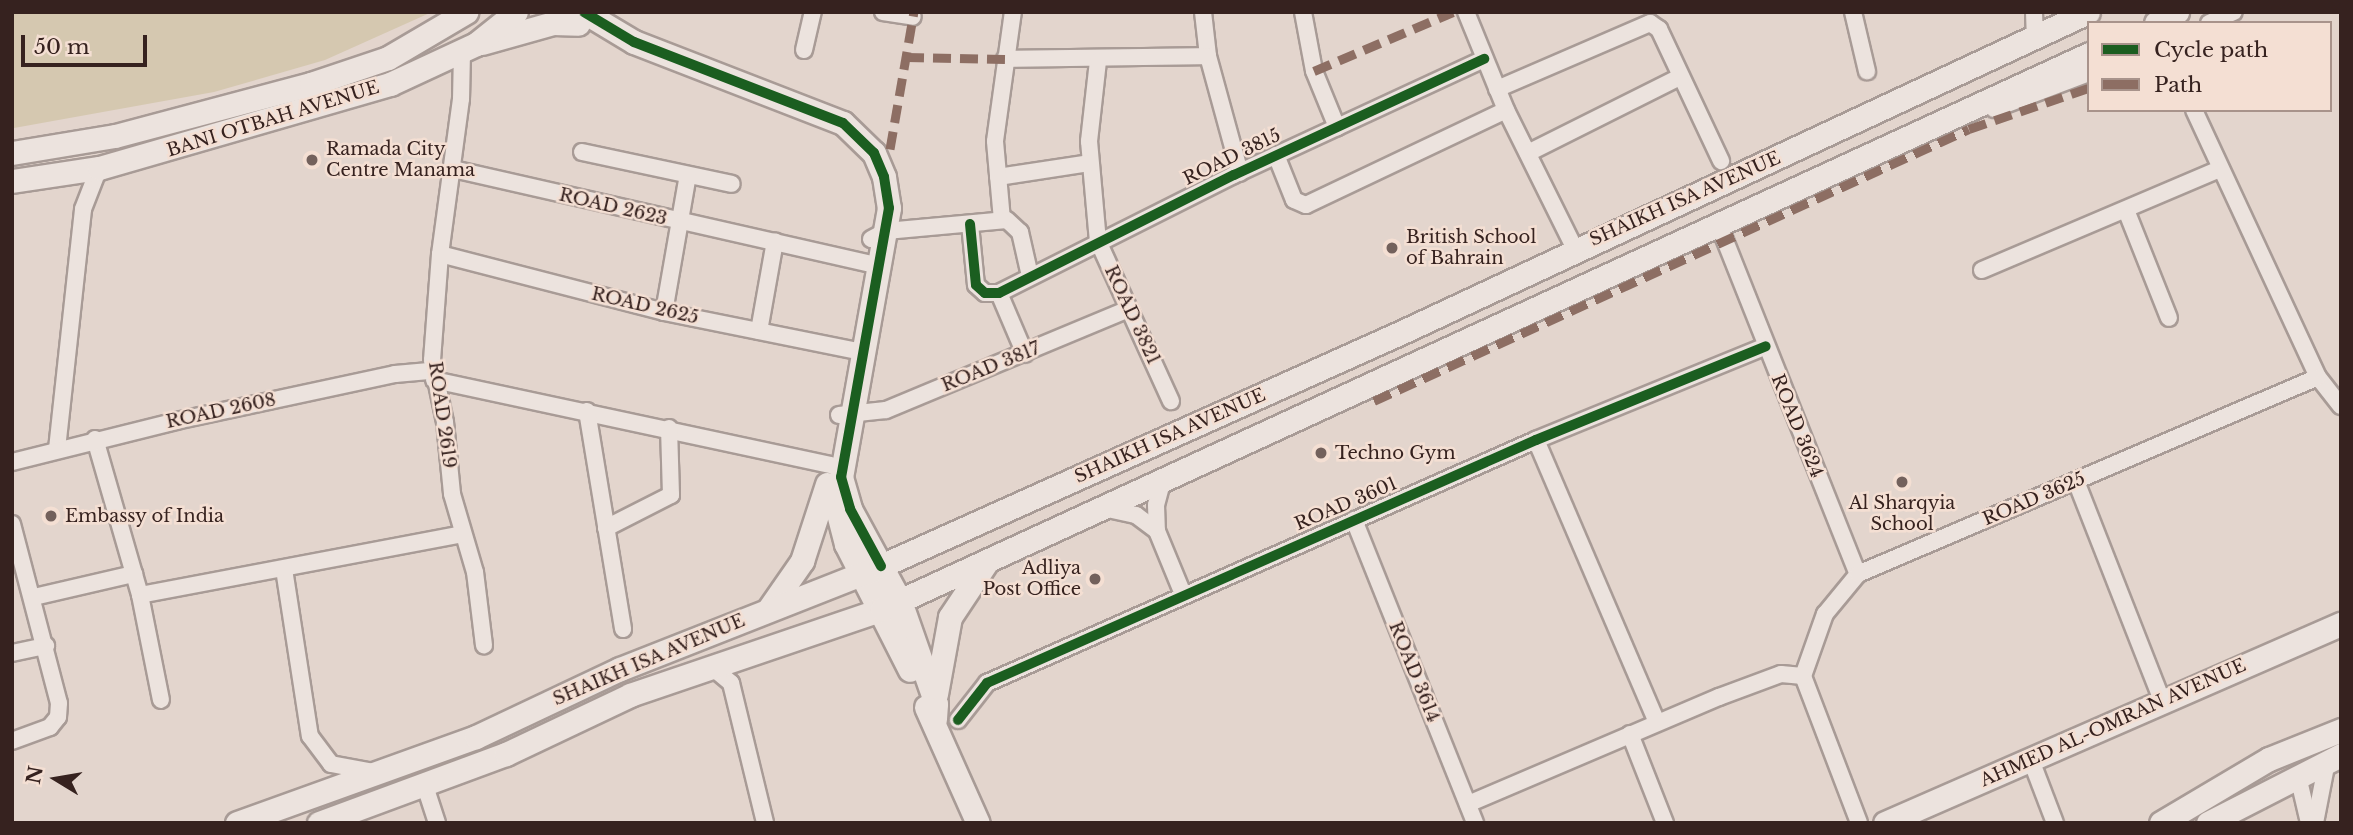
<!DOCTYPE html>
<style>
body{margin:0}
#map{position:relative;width:2353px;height:835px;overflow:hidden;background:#e3d5cd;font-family:"Libre Baskerville",serif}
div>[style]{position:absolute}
.green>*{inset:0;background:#d5c8b0}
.roads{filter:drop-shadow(2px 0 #a89b96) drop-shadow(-2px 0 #a89b96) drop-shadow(0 2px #a89b96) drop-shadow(0 -2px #a89b96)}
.street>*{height:16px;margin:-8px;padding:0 8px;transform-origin:8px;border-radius:8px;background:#ece3de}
.secondary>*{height:23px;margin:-11.5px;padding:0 11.5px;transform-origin:11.5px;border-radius:11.5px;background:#ece3de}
.quiet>*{height:9px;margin-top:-4.5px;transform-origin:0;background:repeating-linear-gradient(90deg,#8d6e63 0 18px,transparent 0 27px)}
.cycleway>*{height:10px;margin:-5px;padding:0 5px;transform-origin:5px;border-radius:5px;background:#1b5e20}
.dots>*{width:19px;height:19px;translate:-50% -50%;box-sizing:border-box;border:4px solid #f4dfd3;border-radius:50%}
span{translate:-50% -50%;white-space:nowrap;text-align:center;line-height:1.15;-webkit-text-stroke:5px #f4dfd3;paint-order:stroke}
.street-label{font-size:18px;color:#36221f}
.poi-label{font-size:18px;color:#36221f}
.left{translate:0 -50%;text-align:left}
.right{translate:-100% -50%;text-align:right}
.frame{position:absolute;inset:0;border:14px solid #36221f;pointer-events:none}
.legend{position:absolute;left:2087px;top:21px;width:245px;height:91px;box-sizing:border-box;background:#f4dfd3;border:2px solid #a8938b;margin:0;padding:9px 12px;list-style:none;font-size:21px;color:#36221f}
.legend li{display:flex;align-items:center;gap:14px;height:35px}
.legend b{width:35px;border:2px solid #a8938b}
.north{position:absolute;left:21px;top:744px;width:70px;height:70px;-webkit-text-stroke:5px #f4dfd3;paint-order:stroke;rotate:281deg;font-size:19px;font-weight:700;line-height:28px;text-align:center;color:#36221f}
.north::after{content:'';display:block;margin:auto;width:24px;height:32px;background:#36221f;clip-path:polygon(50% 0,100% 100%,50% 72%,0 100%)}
.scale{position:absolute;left:21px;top:35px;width:126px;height:32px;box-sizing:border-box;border:4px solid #36221f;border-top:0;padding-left:9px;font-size:21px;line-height:24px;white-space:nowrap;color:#36221f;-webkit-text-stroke:5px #f4dfd3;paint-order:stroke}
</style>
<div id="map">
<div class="green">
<div style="clip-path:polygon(12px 12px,432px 12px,325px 60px,214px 92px,14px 128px)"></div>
</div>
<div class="roads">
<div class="street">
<div style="left:883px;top:12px;width:30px;rotate:9deg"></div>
<div style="left:1203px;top:12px;width:44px;rotate:83.5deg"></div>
<div style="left:1208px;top:56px;width:121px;rotate:74.7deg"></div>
<div style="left:1303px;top:12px;width:60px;rotate:79.4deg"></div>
<div style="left:1314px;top:71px;width:61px;rotate:67.7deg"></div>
<div style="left:1466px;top:12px;width:106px;rotate:67.8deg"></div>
<div style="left:1506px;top:110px;width:155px;rotate:63.6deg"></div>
<div style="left:1853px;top:12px;width:61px;rotate:76.7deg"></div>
<div style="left:2034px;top:12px;width:24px;rotate:88deg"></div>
<div style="left:2209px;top:23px;width:27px;rotate:-24deg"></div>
<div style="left:804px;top:50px;width:39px;rotate:-77deg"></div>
<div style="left:462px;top:52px;width:47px;rotate:91.2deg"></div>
<div style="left:461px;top:99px;width:156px;rotate:97.7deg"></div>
<div style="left:440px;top:254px;width:106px;rotate:94.3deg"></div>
<div style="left:432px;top:360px;width:63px;rotate:78.2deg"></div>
<div style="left:445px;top:422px;width:72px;rotate:84.4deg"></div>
<div style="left:452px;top:494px;width:81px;rotate:73.6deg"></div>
<div style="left:475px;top:572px;width:74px;rotate:83deg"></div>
<div style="left:1005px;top:59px;width:203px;rotate:-0.8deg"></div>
<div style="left:1098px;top:61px;width:81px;rotate:96.4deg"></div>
<div style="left:1089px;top:141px;width:100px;rotate:84.9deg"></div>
<div style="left:1098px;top:241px;width:176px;rotate:65.5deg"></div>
<div style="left:1497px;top:89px;width:167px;rotate:-23.3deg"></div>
<div style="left:1650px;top:23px;width:11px;rotate:34deg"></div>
<div style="left:1659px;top:29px;width:146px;rotate:64.8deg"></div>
<div style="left:1994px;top:109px;width:102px;rotate:-20.8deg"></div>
<div style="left:2194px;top:110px;width:294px;rotate:65.1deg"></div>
<div style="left:2318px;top:377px;width:37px;rotate:52deg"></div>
<div style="left:582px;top:152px;width:153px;rotate:12deg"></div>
<div style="left:1528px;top:153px;width:170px;rotate:-26.6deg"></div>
<div style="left:1276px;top:155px;width:48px;rotate:68.2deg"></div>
<div style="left:1294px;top:200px;width:13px;rotate:23deg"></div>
<div style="left:1306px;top:205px;width:221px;rotate:-25.4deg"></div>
<div style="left:453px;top:169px;width:426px;rotate:12.8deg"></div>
<div style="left:998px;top:177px;width:92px;rotate:-8.7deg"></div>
<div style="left:2126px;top:210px;width:116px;rotate:68.3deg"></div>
<div style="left:1002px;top:220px;width:79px;rotate:-95.1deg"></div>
<div style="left:995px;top:141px;width:130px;rotate:-82.1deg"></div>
<div style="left:970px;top:224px;width:61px;rotate:84.4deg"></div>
<div style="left:976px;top:285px;width:12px;rotate:42deg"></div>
<div style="left:985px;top:293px;width:14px"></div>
<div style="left:999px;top:293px;width:263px;rotate:-26.7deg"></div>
<div style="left:1234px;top:175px;width:276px;rotate:-24.9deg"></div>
<div style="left:1724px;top:238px;width:362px;rotate:68.3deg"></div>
<div style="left:871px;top:239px;width:17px;rotate:-28deg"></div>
<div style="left:886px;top:231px;width:121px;rotate:-5.2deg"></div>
<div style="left:1007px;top:220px;width:18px;rotate:43deg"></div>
<div style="left:1020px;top:232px;width:45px;rotate:77.2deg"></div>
<div style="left:440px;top:254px;width:231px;rotate:14.5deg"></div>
<div style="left:664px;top:312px;width:203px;rotate:11.4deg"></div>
<div style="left:1982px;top:270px;width:256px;rotate:-23deg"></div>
<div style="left:999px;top:293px;width:66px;rotate:66.9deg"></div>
<div style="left:664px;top:312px;width:139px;rotate:-80.1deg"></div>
<div style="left:759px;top:331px;width:91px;rotate:-79.9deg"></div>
<div style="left:434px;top:380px;width:406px;rotate:12.1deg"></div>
<div style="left:587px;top:411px;width:221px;rotate:80.6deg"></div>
<div style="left:839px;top:415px;width:47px;rotate:-6.1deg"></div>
<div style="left:886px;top:410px;width:263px;rotate:-22.6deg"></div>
<div style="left:95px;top:439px;width:162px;rotate:73.9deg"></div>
<div style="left:140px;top:595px;width:107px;rotate:78.7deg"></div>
<div style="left:1536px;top:440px;width:307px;rotate:66.8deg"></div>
<div style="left:57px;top:449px;width:241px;rotate:-83.8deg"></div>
<div style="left:83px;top:209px;width:44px;rotate:-68.7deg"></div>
<div style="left:12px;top:462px;width:169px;rotate:-14deg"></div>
<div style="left:176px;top:421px;width:224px;rotate:-12.1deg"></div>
<div style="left:395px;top:374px;width:37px;rotate:-5deg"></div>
<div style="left:1163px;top:479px;width:27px;rotate:105deg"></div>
<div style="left:1156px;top:505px;width:26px;rotate:88deg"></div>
<div style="left:1157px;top:531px;width:68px;rotate:67.6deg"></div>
<div style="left:2076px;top:481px;width:236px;rotate:68.6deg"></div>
<div style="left:1103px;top:508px;width:34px;rotate:12deg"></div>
<div style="left:1136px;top:515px;width:26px;rotate:37deg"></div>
<div style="left:1354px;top:520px;width:326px;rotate:68.2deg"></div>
<div style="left:12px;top:524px;width:185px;rotate:75.3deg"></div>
<div style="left:59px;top:703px;width:14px;rotate:94deg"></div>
<div style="left:58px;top:717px;width:13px;rotate:129deg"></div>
<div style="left:50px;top:727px;width:40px;rotate:159.8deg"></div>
<div style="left:606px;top:528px;width:73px;rotate:-26.9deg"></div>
<div style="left:671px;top:495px;width:67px;rotate:-91.7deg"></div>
<div style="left:284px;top:569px;width:169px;rotate:81.2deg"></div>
<div style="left:310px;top:736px;width:35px;rotate:53deg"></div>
<div style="left:331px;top:764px;width:44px;rotate:10.5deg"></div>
<div style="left:140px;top:595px;width:328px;rotate:-10.7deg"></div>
<div style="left:34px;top:597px;width:103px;rotate:-13deg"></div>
<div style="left:12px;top:653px;width:35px;rotate:-12deg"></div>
<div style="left:712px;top:667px;width:25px;rotate:40deg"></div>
<div style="left:731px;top:683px;width:144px;rotate:76.3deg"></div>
<div style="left:1803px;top:676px;width:66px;rotate:-70.5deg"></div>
<div style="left:1825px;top:614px;width:52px;rotate:-50.5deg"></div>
<div style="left:1858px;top:574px;width:500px;rotate:-23.18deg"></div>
<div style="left:1803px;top:676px;width:157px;rotate:69.1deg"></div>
<div style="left:958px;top:720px;width:47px;rotate:-51.9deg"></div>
<div style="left:987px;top:683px;width:600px;rotate:-23.88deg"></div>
<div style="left:1536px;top:440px;width:248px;rotate:-22.2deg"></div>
<div style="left:1630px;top:734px;width:96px;rotate:68.5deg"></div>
<div style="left:2031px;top:760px;width:67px;rotate:69.1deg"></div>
<div style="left:2298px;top:776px;width:48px;rotate:76.8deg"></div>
<div style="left:425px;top:786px;width:39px;rotate:72deg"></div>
<div style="left:1468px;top:804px;width:273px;rotate:-23.1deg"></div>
<div style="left:1719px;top:697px;width:66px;rotate:-20.4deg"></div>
<div style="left:1781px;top:674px;width:22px;rotate:5deg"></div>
<div style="left:2315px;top:823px;width:63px;rotate:-79deg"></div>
</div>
<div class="secondary">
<div style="left:584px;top:12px;width:58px;rotate:31deg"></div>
<div style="left:634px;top:42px;width:224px;rotate:21.2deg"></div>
<div style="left:843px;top:123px;width:43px;rotate:44.1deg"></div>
<div style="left:874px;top:153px;width:26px;rotate:67deg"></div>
<div style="left:884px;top:177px;width:31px;rotate:81deg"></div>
<div style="left:889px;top:208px;width:273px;rotate:100.1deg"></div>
<div style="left:841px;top:477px;width:33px;rotate:74deg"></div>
<div style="left:850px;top:509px;width:105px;rotate:61.5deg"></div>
<div style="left:900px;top:601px;width:109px;rotate:70.7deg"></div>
<div style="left:936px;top:704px;width:15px;rotate:94deg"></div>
<div style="left:2156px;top:23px;width:24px;rotate:-28deg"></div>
<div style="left:482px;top:43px;width:74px;rotate:-15.7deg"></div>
<div style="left:553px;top:23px;width:25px;rotate:2deg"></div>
<div style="left:12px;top:153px;width:104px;rotate:-9.4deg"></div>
<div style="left:115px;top:136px;width:203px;rotate:-14.9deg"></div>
<div style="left:311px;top:84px;width:81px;rotate:-18.7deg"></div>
<div style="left:388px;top:58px;width:91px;rotate:-30.5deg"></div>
<div style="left:12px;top:181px;width:88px;rotate:-8.5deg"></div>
<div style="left:99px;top:168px;width:303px;rotate:-16.1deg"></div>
<div style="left:390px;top:84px;width:95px;rotate:-24.9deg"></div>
<div style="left:476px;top:44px;width:51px;rotate:-38.7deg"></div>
<div style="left:832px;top:490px;width:56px;rotate:75.5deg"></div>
<div style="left:846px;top:544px;width:141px;rotate:63.1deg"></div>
<div style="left:768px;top:610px;width:60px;rotate:-55.2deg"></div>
<div style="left:802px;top:561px;width:81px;rotate:-72deg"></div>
<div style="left:936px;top:694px;width:78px;rotate:-79.7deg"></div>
<div style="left:950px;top:617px;width:65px;rotate:-56.3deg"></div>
<div style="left:926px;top:707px;width:127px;rotate:65.9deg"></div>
<div style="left:237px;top:823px;width:254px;rotate:-19.8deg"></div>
<div style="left:476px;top:737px;width:159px;rotate:-25.3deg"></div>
<div style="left:620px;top:669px;width:281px;rotate:-21.5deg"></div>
<div style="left:881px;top:566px;width:569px;rotate:-24.18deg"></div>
<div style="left:1400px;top:333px;width:759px;rotate:-25.01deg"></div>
<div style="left:319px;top:823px;width:199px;rotate:-20.3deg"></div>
<div style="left:506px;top:754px;width:137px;rotate:-25.4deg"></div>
<div style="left:630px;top:695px;width:266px;rotate:-18.8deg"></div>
<div style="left:882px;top:609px;width:1328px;rotate:-24.69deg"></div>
<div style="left:1885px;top:823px;width:498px;rotate:-23.6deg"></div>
<div style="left:2161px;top:823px;width:126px;rotate:-30.7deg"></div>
<div style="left:2269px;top:759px;width:78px;rotate:-21.9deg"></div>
<div style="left:2208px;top:823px;width:149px;rotate:-27.1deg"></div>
</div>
</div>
<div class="quiet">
<div style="left:906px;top:57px;width:99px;rotate:1.2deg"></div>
<div style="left:1314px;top:71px;width:151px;rotate:-23deg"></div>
<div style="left:890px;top:149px;width:139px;rotate:-80.1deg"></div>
<div style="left:1374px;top:401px;width:654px;rotate:-24.57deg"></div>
<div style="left:1969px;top:129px;width:127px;rotate:-18.9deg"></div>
</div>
<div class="cycleway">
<div style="left:584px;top:12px;width:58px;rotate:31deg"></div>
<div style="left:634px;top:42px;width:224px;rotate:21.2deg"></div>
<div style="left:843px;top:123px;width:43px;rotate:44.1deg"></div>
<div style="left:874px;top:153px;width:26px;rotate:67deg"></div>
<div style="left:884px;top:177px;width:31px;rotate:81deg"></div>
<div style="left:889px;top:208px;width:273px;rotate:100.1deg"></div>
<div style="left:841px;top:477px;width:33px;rotate:74deg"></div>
<div style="left:850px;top:509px;width:65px;rotate:61.5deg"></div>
<div style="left:970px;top:224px;width:61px;rotate:84.4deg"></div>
<div style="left:976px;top:285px;width:12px;rotate:42deg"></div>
<div style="left:985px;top:293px;width:14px"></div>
<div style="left:999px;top:293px;width:263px;rotate:-26.7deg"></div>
<div style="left:1234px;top:175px;width:276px;rotate:-24.9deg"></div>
<div style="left:958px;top:720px;width:47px;rotate:-51.9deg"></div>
<div style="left:987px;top:683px;width:600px;rotate:-23.88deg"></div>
<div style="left:1536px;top:440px;width:248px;rotate:-22.2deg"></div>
</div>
<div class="dots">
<div style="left:312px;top:160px;background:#73615c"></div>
<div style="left:1392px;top:248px;background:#73615c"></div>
<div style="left:1321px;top:453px;background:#73615c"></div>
<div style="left:1902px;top:482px;background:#73615c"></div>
<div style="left:51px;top:516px;background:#73615c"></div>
<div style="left:1095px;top:579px;background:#73615c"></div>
</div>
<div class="street-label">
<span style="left:273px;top:119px;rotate:-17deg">BANI OTBAH AVENUE</span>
<span style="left:1232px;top:157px;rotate:-26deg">ROAD 3815</span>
<span style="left:1685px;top:199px;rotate:-24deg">SHAIKH ISA AVENUE</span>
<span style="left:613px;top:207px;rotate:13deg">ROAD 2623</span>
<span style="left:645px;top:306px;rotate:13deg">ROAD 2625</span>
<span style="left:1132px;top:315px;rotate:65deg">ROAD 3821</span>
<span style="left:991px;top:367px;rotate:-22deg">ROAD 3817</span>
<span style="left:221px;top:411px;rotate:-12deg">ROAD 2608</span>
<span style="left:442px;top:415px;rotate:82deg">ROAD 2619</span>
<span style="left:1797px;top:426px;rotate:68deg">ROAD 3624</span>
<span style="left:1170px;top:436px;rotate:-24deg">SHAIKH ISA AVENUE</span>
<span style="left:2034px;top:499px;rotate:-23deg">ROAD 3625</span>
<span style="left:1346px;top:504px;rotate:-23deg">ROAD 3601</span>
<span style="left:649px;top:660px;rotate:-23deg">SHAIKH ISA AVENUE</span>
<span style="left:1414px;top:672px;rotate:68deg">ROAD 3614</span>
<span style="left:2113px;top:723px;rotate:-24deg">AHMED AL-OMRAN AVENUE</span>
</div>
<div class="poi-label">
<span class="left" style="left:326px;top:160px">Ramada City<br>Centre Manama</span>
<span class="left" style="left:1406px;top:248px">British School<br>of Bahrain</span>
<span class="left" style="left:1335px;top:453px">Techno Gym</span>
<span style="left:1902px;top:514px">Al Sharqyia<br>School</span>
<span class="left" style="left:65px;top:516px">Embassy of India</span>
<span class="right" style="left:1081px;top:579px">Adliya<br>Post Office</span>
</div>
<div class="frame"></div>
<ul class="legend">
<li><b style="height:9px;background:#1b5e20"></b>Cycle path</li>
<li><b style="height:9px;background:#8d6e63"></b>Path</li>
</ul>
<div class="north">N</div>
<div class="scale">50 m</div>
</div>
